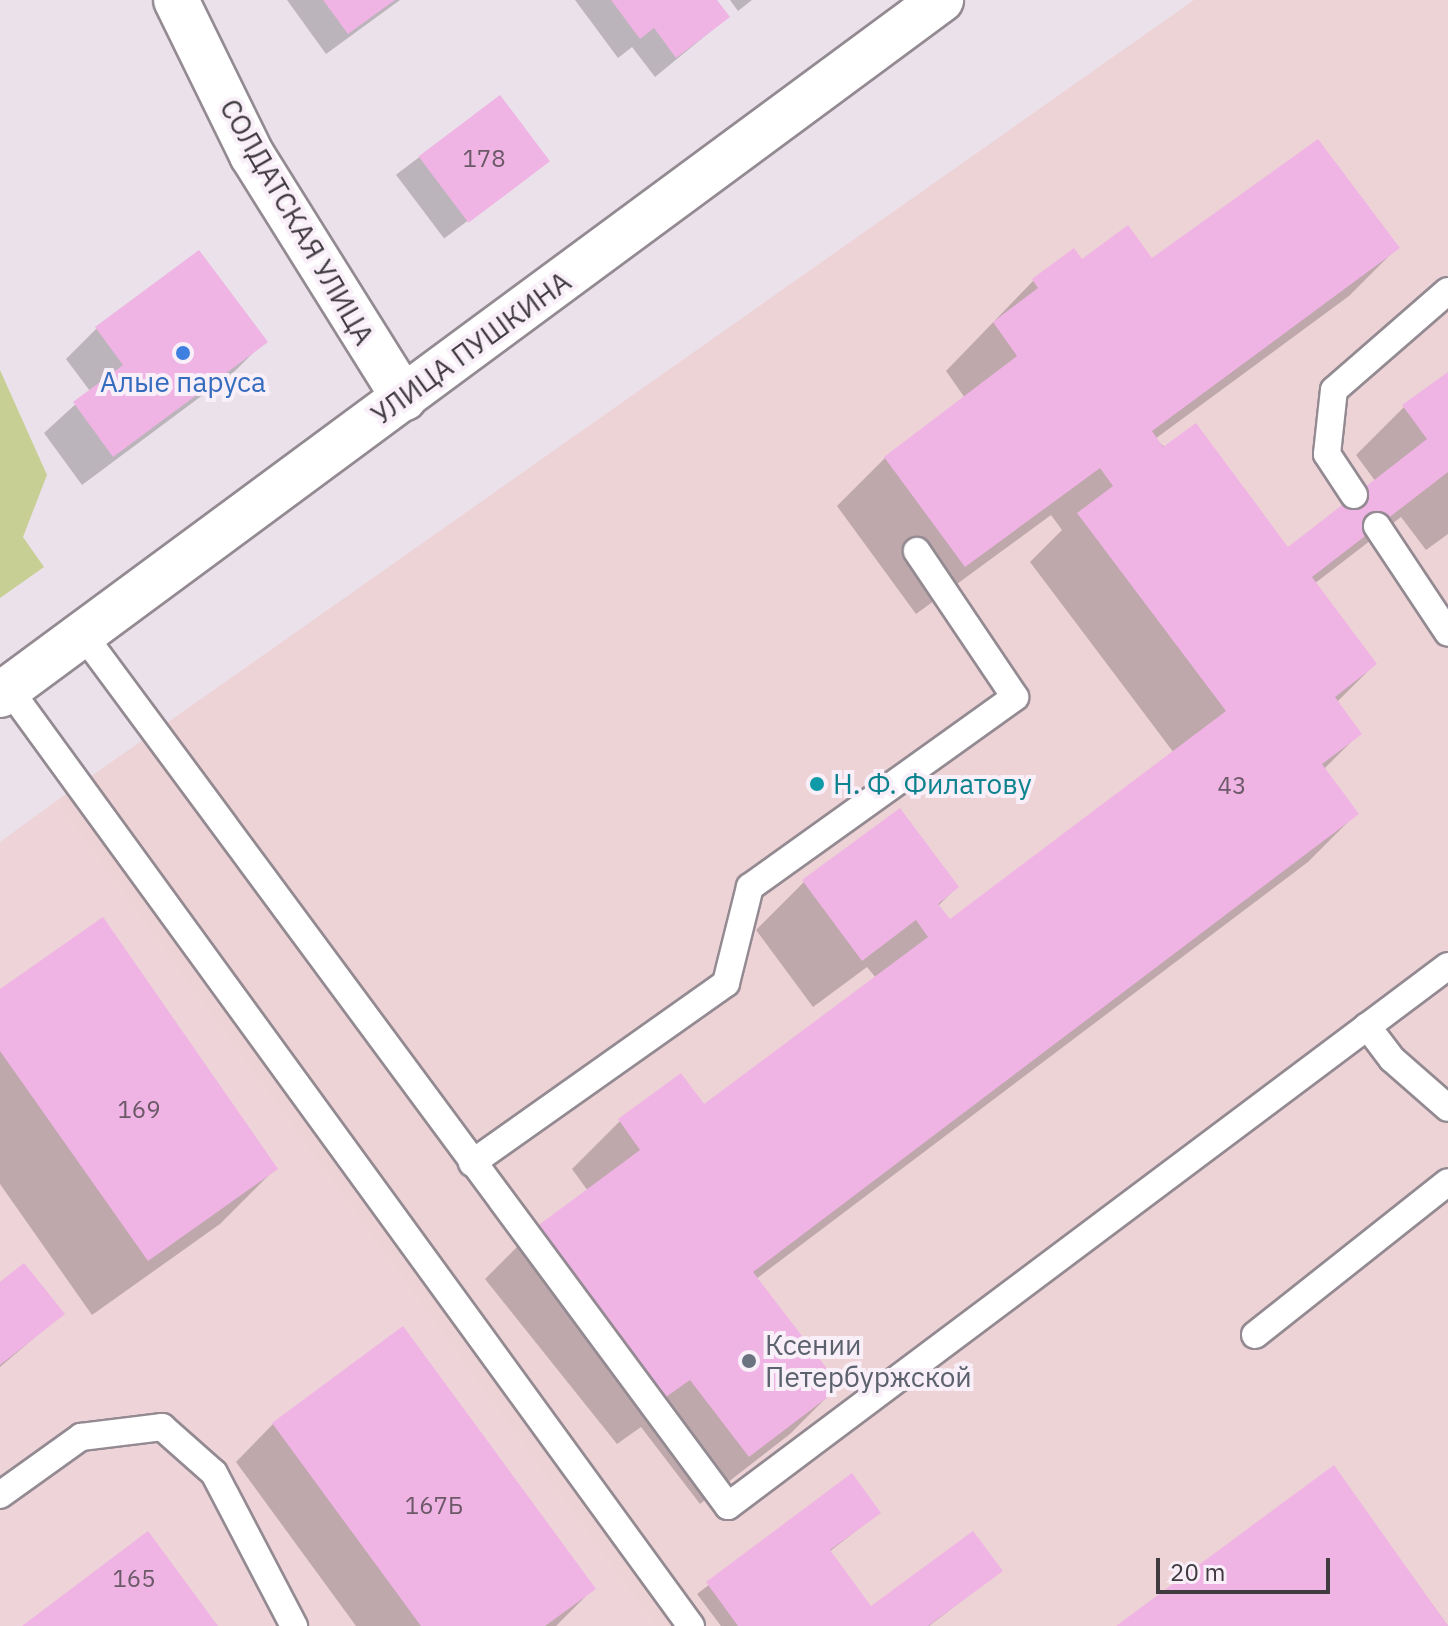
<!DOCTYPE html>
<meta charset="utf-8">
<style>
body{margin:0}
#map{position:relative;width:1448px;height:1626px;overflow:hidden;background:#ebe1ea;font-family:"IBM Plex Sans",sans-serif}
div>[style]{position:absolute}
.commercial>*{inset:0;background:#eed3d8}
.medical>*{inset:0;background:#eed3d6}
.green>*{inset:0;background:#c7cf95}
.shadow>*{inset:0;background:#0003;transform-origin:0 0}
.building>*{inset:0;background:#efb3e4;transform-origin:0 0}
.roads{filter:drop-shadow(2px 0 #938a92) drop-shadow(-2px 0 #938a92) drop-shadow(0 2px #938a92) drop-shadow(0 -2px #938a92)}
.service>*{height:26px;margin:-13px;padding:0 13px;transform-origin:13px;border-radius:13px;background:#fff}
.minor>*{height:44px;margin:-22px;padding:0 22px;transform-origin:22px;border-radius:22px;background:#fff}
.primary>*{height:44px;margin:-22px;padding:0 22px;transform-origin:22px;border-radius:22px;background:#fff}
.dots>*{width:22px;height:22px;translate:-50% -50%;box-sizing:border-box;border:4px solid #f8eff8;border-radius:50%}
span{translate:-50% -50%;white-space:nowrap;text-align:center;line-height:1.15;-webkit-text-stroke:8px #f8eff8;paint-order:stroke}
.number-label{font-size:24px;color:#6b5968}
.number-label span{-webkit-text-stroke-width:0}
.street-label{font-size:28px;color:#3f3b3f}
.shop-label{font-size:28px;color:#366cbe}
.culture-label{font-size:28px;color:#0d838f}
.left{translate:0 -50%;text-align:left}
.worship-label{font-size:28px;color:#5b616d}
.scale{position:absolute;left:1156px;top:1558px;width:174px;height:36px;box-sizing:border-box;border:4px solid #3f3b3f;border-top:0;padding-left:10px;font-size:24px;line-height:28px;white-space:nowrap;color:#3f3b3f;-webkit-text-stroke:6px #f8eff8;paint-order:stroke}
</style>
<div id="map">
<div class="commercial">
<div style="clip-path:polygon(56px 801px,655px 1626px,0 1626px,0 842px)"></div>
</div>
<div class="medical">
<div style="clip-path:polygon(1194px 0,1448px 0,1448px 1626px,655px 1626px,56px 801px)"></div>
</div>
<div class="green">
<div style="clip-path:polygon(0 370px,47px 475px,23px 537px,44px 567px,0 598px)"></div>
</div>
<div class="shadow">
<div style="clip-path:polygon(287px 0,400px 0,326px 54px)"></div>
<div style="clip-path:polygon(575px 0,715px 0,728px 17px,655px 77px,632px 47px,618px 58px)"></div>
<div style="clip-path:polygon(730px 0,752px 0,738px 11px)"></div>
<div style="left:499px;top:97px;width:80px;height:129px;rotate:53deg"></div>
<div style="clip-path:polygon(1397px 248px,1349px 296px,1155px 439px,1288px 550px,1376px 482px,1356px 455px,1404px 407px,1448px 374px,1448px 534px,1426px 550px,1401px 517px,1314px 584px,1375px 664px,1336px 703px,1359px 734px,1323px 770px,1356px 814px,1308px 862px,756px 1279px,838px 1386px,790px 1434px,700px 1504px,641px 1427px,617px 1444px,485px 1279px,533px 1231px,588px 1191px,572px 1169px,620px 1121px,703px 1107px,876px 978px,867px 967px,813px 1007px,756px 930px,804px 882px,957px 887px,938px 906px,950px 922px,1174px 753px,1030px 562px,1062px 530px,1051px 515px,916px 614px,837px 506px,885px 458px,965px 398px,946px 371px,1033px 281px,1081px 262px)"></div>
<div style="clip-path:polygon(198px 252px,265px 341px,235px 371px,82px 485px,44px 433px,90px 391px,66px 359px,96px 329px)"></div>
<div style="clip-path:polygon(0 992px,275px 1169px,220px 1224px,92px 1315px,0 1184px)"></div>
<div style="clip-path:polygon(0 1285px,62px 1314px,0 1367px)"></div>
<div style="clip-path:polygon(273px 1424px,593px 1589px,556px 1626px,356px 1626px,236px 1462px)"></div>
<div style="clip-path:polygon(1334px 1468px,1448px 1626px,1120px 1626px)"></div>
<div style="clip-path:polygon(851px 1476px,879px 1513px,829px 1552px,871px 1609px,1001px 1571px,929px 1626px,721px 1626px,697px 1594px)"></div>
</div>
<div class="building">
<div style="clip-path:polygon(323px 0,395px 0,348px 34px)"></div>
<div style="clip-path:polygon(611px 0,717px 0,730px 17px,676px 58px,654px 28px,640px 39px)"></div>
<div style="left:500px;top:95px;width:83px;height:102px;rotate:53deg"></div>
<div style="clip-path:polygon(1318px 139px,1400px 248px,1152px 431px,1163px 447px,1196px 423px,1288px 547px,1427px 439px,1402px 405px,1448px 372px,1448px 472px,1312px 577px,1377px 664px,1335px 697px,1362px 734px,1322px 764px,1359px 814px,753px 1272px,841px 1387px,749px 1457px,690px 1380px,666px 1397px,532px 1230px,640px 1150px,618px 1119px,681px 1073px,704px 1104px,928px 937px,916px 920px,862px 961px,802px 880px,900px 808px,959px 887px,938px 904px,950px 919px,1226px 711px,1077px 513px,1113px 486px,1100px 468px,965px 567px,884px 457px,1017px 356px,993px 322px,1038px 288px,1032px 279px,1074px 248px,1082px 259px,1128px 225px,1152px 258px)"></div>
<div style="clip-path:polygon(199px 250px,268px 342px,113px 457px,73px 402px,123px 365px,95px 327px)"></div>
<div style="clip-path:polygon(103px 917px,278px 1169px,148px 1261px,0 1051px,0 989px)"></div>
<div style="clip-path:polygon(24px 1263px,65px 1314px,0 1365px,0 1282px)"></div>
<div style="clip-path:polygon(403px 1326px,596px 1589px,545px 1626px,421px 1626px,272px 1423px)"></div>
<div style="clip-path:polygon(1334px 1465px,1448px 1626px,1116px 1626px)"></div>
<div style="clip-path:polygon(852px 1473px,881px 1513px,830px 1550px,871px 1606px,973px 1531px,1003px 1571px,928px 1626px,738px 1626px,706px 1582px)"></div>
<div style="clip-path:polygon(148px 1531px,218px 1626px,22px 1626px)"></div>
</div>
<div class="roads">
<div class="service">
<div style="left:1354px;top:495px;width:49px;rotate:-123.4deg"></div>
<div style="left:1327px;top:454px;width:64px;rotate:-83.8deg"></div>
<div style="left:1334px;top:390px;width:151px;rotate:-41deg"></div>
<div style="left:1377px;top:526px;width:128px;rotate:56.4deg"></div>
<div style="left:82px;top:633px;width:1086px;rotate:53.5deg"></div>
<div style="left:728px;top:1506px;width:900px;rotate:-36.87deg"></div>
<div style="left:9px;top:689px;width:1159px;rotate:53.95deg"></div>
<div style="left:1367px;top:1026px;width:41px;rotate:52.9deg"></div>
<div style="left:1392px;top:1059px;width:74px;rotate:41.2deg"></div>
<div style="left:472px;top:1163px;width:311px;rotate:-35.3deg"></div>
<div style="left:726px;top:983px;width:99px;rotate:-76deg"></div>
<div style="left:750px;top:887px;width:326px;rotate:-35.6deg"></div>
<div style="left:1015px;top:697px;width:176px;rotate:-123.9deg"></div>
<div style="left:1255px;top:1335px;width:246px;rotate:-38.4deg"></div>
<div style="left:0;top:1495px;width:100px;rotate:-35.6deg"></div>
<div style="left:81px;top:1437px;width:82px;rotate:-7deg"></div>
<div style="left:162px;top:1427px;width:69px;rotate:41.5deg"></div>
<div style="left:214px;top:1473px;width:173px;rotate:62.4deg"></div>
</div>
<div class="minor">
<div style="left:176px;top:0;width:173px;rotate:63.9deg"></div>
<div style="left:252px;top:155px;width:287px;rotate:58deg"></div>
</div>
<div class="primary">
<div style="left:0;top:695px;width:1170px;rotate:-36.45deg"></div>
</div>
</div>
<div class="dots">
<div style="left:183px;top:353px;background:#3f7fe0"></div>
<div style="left:817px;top:784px;background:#0f9aa8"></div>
<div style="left:749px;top:1361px;background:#6b7280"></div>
</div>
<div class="number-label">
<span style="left:484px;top:159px">178</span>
<span style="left:1232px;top:786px">43</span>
<span style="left:139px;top:1110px">169</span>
<span style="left:434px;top:1506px">167Б</span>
<span style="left:134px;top:1579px">165</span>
</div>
<div class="street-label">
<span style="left:297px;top:222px;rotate:60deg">СОЛДАТСКАЯ УЛИЦА</span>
<span style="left:471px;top:348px;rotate:-36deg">УЛИЦА ПУШКИНА</span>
</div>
<div class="shop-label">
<span style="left:183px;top:382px">Алые паруса</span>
</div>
<div class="culture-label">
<span class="left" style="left:833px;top:784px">Н. Ф. Филатову</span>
</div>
<div class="worship-label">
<span class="left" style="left:765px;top:1361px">Ксении<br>Петербуржской</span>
</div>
<div class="scale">20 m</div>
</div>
